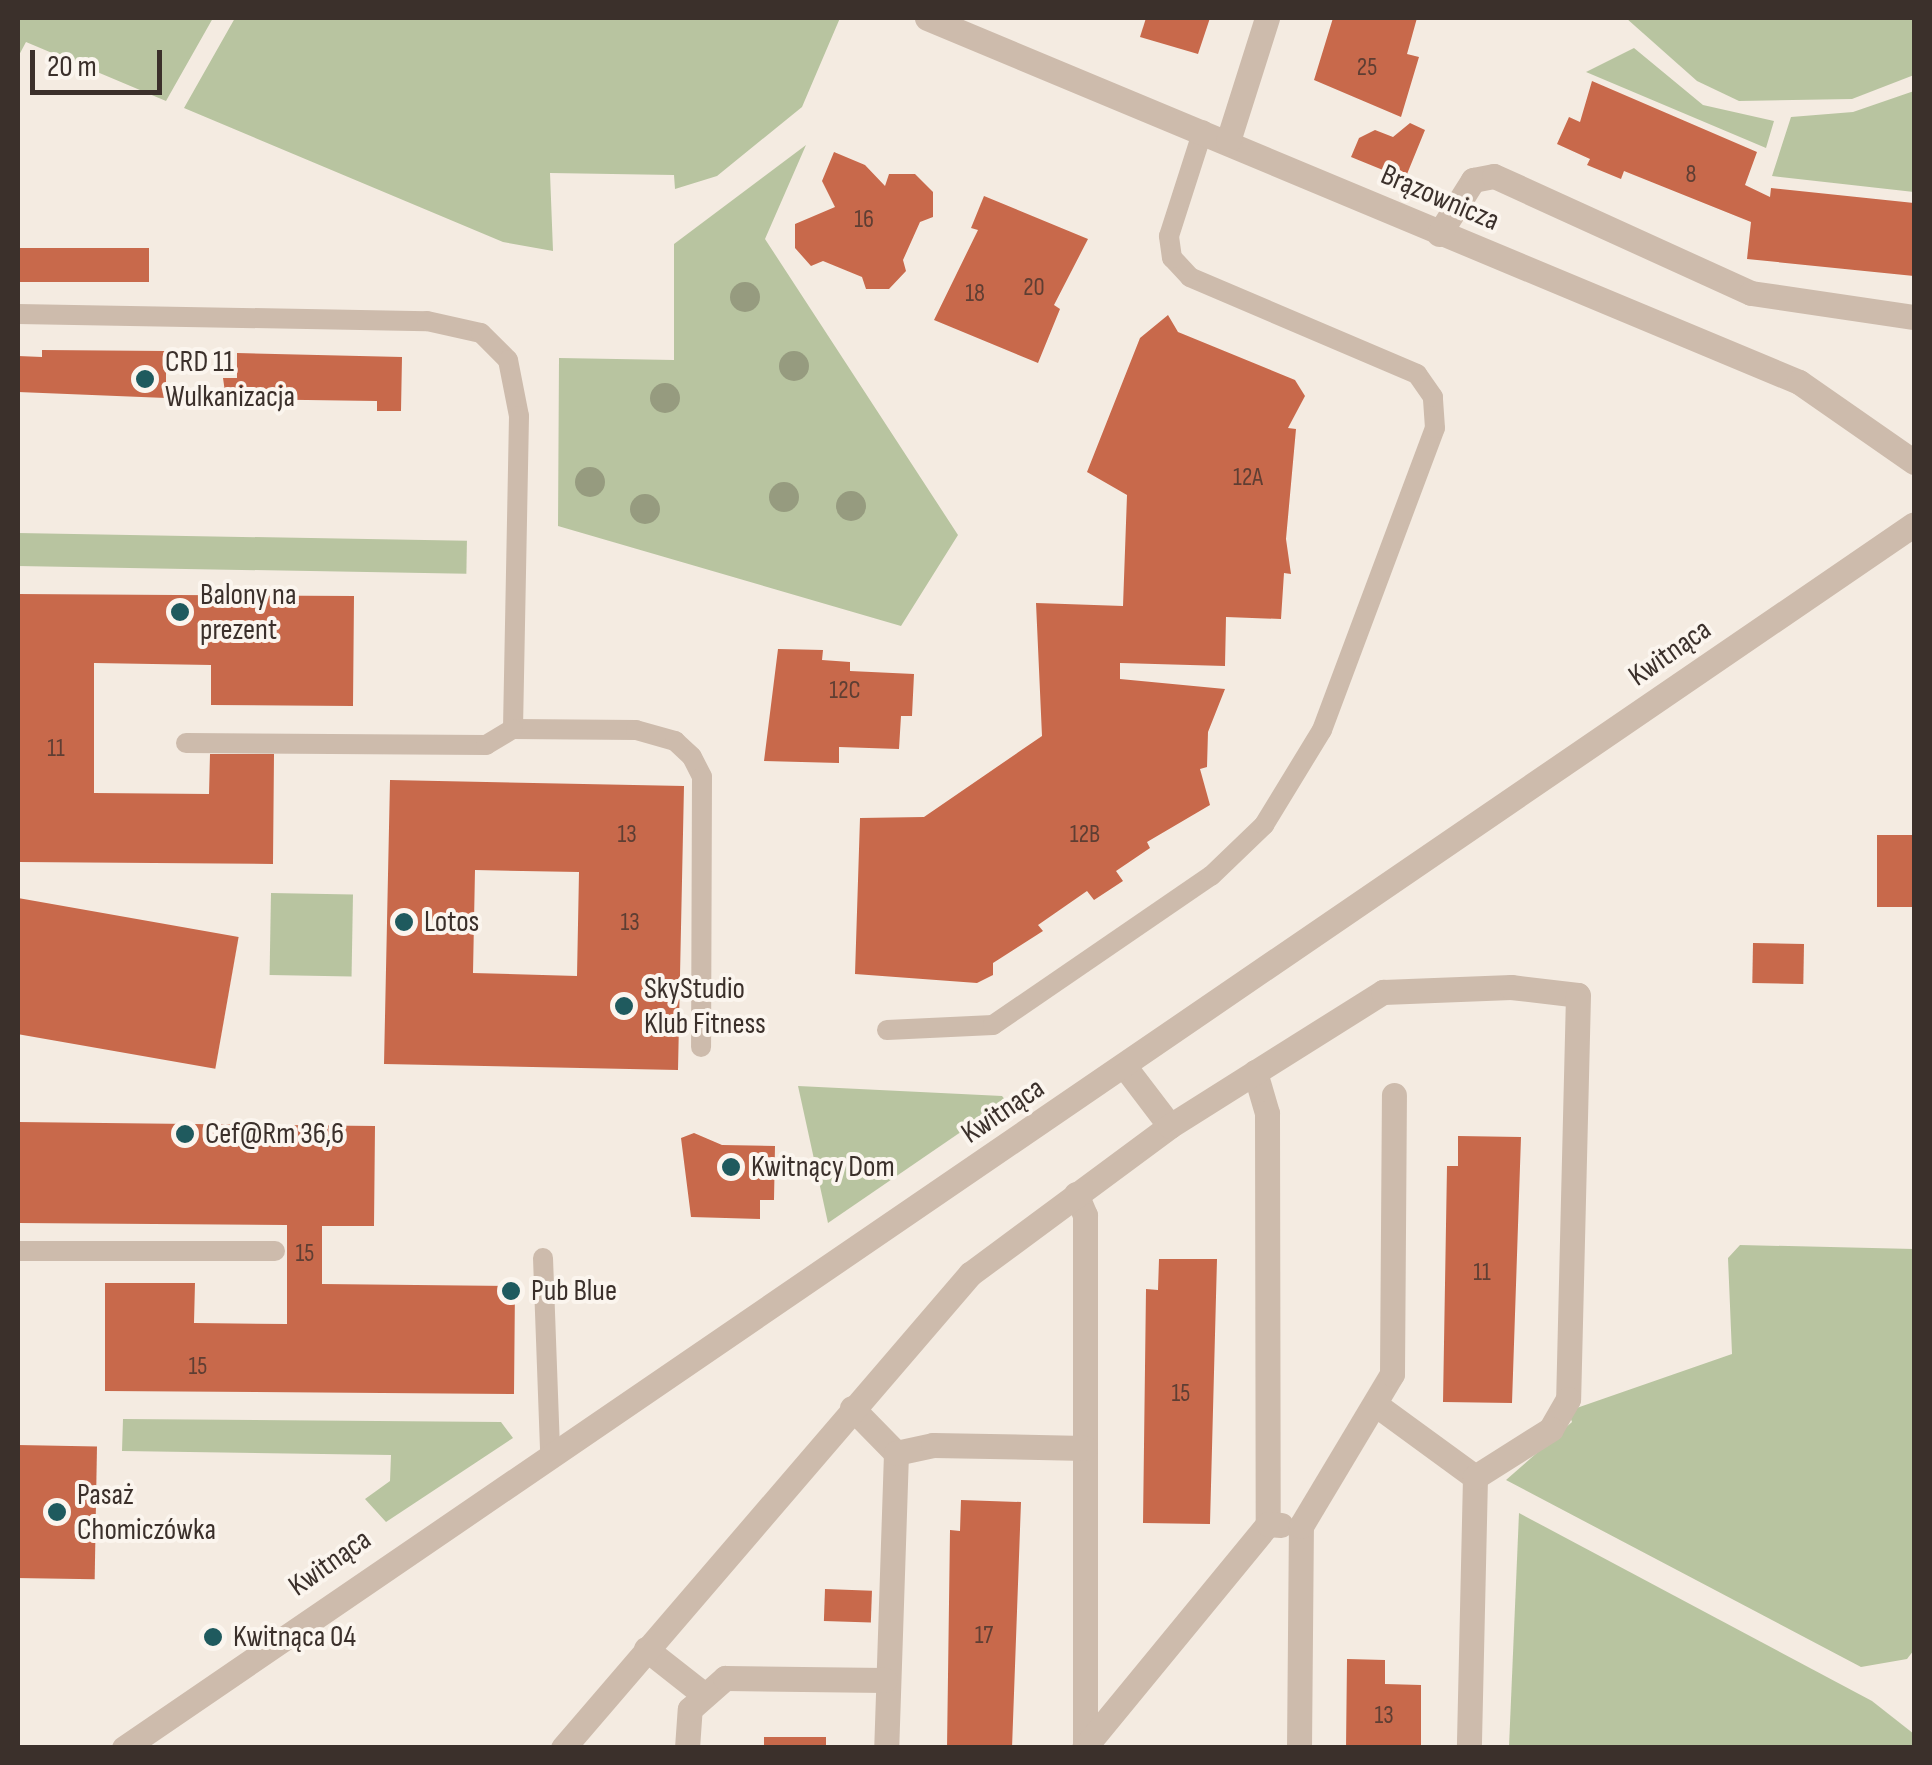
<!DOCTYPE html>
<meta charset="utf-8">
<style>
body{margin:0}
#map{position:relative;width:1932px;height:1765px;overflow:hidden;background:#f4ebe1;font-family:"Sofia Sans Condensed",sans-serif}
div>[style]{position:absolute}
.green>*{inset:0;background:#b8c4a0;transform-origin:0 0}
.building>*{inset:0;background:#c8694b;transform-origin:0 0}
.lane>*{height:20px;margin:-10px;padding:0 10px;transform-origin:10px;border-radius:10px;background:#cdbbac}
.street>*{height:25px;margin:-12.5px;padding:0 12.5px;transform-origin:12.5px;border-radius:12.5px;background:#cdbbac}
.trees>*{width:30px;height:30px;margin:-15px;border-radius:50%;background:#969b7f}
.dots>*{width:28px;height:28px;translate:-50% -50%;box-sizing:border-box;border:5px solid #fbf5ee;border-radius:50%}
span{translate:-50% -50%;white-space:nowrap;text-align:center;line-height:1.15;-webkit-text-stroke:8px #fbf5ee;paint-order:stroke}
.number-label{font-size:25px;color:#5e3e33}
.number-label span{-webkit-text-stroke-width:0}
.street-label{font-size:30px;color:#3b302b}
.poi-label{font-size:30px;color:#3b302b}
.left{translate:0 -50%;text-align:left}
.frame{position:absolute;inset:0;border:20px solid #3b302b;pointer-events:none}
.scale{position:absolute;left:30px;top:50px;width:132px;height:45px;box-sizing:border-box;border:5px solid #3b302b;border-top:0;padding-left:12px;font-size:30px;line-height:35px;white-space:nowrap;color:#3b302b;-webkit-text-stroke:8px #fbf5ee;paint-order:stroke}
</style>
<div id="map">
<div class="green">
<div style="clip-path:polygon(18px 18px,213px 18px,166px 101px,26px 42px,18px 57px)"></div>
<div style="clip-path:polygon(235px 18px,840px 18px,802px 107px,717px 176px,675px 189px,674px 175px,550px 173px,553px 251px,503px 242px,184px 108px)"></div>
<div style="clip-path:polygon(1626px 18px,1914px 18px,1914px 75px,1852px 99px,1739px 101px,1697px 81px)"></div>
<div style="clip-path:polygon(1634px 48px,1703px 105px,1774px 121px,1766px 148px,1586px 72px)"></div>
<div style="clip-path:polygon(1914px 91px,1914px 192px,1772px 176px,1791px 117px,1853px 112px)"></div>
<div style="clip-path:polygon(806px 145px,765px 239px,958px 535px,901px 626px,558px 526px,559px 358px,674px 360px,674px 244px)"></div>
<div style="left:18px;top:533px;width:449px;height:33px;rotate:1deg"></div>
<div style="left:271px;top:893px;width:82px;height:82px;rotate:1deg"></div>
<div style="clip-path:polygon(798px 1086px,1002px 1096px,1006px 1101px,828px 1223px)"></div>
<div style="clip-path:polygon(1740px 1245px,1914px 1249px,1914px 1650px,1907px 1659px,1861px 1667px,1506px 1480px,1572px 1422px,1568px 1411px,1732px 1354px,1728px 1258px)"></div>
<div style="clip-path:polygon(123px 1419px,501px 1422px,513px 1438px,386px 1522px,365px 1499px,390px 1481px,391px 1455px,122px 1451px)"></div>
<div style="clip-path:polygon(1519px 1513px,1872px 1701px,1914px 1734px,1914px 1747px,1509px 1747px)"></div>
</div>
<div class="building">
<div style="clip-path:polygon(1146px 18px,1210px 18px,1198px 54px,1140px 37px)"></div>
<div style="clip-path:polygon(1333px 18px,1417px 18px,1407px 54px,1419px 57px,1401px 117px,1314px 80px)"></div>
<div style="clip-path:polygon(1592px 81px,1757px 152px,1745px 185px,1770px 197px,1771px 188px,1914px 203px,1914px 276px,1747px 259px,1751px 222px,1624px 171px,1621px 179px,1587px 165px,1590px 159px,1557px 144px,1569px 117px,1580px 122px)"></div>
<div style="clip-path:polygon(1410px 123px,1425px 130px,1405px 179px,1351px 157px,1359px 138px,1375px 130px,1393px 137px)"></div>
<div style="clip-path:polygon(834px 152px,865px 165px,885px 186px,889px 174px,915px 174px,933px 192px,933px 217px,920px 222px,903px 260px,906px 271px,889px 289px,866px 289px,862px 277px,823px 261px,811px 266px,795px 248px,795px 224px,835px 207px,822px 181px)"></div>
<div style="clip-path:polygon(984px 196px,1088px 239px,1054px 305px,1060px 309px,1038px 363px,934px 320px,978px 230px,971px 228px)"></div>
<div style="left:18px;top:248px;width:131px;height:34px"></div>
<div style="clip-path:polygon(1168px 315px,1178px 332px,1295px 380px,1305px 396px,1288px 428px,1296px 429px,1286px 539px,1291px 574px,1284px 573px,1281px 619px,1226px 617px,1225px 666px,1120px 663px,1120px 679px,1225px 689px,1208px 732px,1207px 767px,1200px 769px,1210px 805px,1147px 842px,1150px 848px,1116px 871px,1123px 881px,1094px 900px,1087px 891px,1038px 925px,1043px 931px,993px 963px,993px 975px,977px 983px,855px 974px,860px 818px,924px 817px,1042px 736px,1036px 603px,1123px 606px,1127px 495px,1087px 472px,1140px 338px)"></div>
<div style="clip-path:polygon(42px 350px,166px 351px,166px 398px,18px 392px,18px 356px,42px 357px)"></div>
<div style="clip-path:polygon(237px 353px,402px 357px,401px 411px,377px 411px,377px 401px,226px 399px,223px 378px,237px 378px)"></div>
<div style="clip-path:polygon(18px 594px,354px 596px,353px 706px,211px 705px,211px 665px,94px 663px,94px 793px,209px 794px,210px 754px,274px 754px,273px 864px,18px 862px)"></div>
<div style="clip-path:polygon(778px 649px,823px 650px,822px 660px,850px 662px,850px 671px,914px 674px,912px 716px,901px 716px,899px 749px,839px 747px,839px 763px,764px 761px)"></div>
<div style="clip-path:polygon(evenodd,390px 780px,684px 786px,678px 1070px,384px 1064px,390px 780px,475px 870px,579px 872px,577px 976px,473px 973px,475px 870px)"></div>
<div style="left:1877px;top:835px;width:37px;height:72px"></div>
<div style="left:18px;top:898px;width:224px;height:134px;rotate:10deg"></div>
<div style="left:1753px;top:943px;width:51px;height:40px;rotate:1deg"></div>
<div style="clip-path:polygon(18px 1122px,375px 1126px,374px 1226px,322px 1226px,322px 1284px,515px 1286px,514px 1394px,105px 1391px,105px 1283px,195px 1283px,194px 1323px,287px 1324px,287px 1225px,18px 1223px)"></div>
<div style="clip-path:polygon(694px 1133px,722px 1145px,775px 1146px,774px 1200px,760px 1200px,760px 1219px,691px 1217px,681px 1138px)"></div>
<div style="clip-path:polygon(1458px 1136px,1521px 1137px,1512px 1403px,1443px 1402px,1447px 1166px,1458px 1166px)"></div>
<div style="clip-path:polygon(1159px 1259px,1217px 1259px,1210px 1524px,1143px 1523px,1146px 1289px,1158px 1290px)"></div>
<div style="left:18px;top:1445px;width:79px;height:133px;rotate:1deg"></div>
<div style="clip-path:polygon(961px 1500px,1021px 1502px,1012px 1748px,947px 1748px,950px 1530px,960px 1531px)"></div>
<div style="left:825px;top:1589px;width:47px;height:32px;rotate:2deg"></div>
<div style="clip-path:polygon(1347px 1659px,1385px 1660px,1385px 1684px,1421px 1685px,1421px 1748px,1346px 1748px)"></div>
<div style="left:826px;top:1737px;width:11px;height:62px;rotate:90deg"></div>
</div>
<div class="lane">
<div style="left:18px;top:314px;width:409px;rotate:1deg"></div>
<div style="left:427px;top:321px;width:55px;rotate:12.5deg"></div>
<div style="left:481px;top:333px;width:38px;rotate:45deg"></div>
<div style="left:508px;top:360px;width:57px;rotate:78.9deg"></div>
<div style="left:519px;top:416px;width:313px;rotate:91.1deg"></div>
<div style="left:513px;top:729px;width:123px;rotate:0.5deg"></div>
<div style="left:636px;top:730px;width:41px;rotate:15.8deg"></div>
<div style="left:675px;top:741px;width:23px;rotate:43deg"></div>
<div style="left:692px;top:757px;width:22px;rotate:63deg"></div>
<div style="left:702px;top:777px;width:270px;rotate:90.2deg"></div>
<div style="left:186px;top:743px;width:300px;rotate:0.4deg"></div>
<div style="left:486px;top:745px;width:31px;rotate:-31deg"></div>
<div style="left:887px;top:1030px;width:106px;rotate:-2.7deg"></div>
<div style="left:993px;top:1025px;width:264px;rotate:-34.4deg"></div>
<div style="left:1211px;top:876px;width:74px;rotate:-43.9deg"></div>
<div style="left:1264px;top:825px;width:111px;rotate:-58.6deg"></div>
<div style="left:1322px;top:730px;width:322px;rotate:-69.5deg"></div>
<div style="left:1435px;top:428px;width:31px;rotate:-94deg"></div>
<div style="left:1433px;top:397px;width:28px;rotate:-125deg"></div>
<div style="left:1417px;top:374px;width:247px;rotate:-156.9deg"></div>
<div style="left:1190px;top:277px;width:26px;rotate:-133deg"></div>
<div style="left:1172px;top:258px;width:22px;rotate:-98deg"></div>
<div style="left:1169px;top:236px;width:111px;rotate:-72.2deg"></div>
<div style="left:18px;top:1251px;width:257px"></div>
<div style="left:543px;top:1258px;width:195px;rotate:87.9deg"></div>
</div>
<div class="street">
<div style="left:927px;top:18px;width:945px;rotate:22.66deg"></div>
<div style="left:1799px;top:382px;width:140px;rotate:34.8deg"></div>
<div style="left:1228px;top:141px;width:129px;rotate:-72.4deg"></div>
<div style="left:1439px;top:234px;width:64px;rotate:-57.8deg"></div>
<div style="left:1473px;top:180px;width:21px;rotate:-11deg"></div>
<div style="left:1494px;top:176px;width:282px;rotate:24.5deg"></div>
<div style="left:1751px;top:293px;width:165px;rotate:8.4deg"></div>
<div style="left:1125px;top:1067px;width:74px;rotate:52.7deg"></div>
<div style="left:1255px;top:1072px;width:43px;rotate:73.7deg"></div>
<div style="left:1267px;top:1113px;width:411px;rotate:89.9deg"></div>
<div style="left:1076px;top:1194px;width:23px;rotate:67deg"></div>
<div style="left:1085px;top:1215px;width:532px;rotate:90deg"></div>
<div style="left:1375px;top:1404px;width:124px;rotate:36.1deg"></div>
<div style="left:1475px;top:1477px;width:271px;rotate:91.3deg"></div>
<div style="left:852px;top:1408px;width:63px;rotate:45.6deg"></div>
<div style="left:896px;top:1453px;width:295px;rotate:91.9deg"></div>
<div style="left:896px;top:1453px;width:38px;rotate:-12deg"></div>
<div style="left:933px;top:1445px;width:152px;rotate:1.1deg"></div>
<div style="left:646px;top:1649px;width:71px;rotate:38.2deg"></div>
<div style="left:124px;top:1748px;width:2168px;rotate:-34.36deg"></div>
<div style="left:563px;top:1748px;width:625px;rotate:-49.35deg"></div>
<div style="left:970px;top:1274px;width:249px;rotate:-36.5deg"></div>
<div style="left:1170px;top:1126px;width:252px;rotate:-32.2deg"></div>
<div style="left:1383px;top:992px;width:128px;rotate:-2.2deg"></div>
<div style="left:1511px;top:987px;width:67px;rotate:6.8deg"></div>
<div style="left:1578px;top:995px;width:404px;rotate:91.4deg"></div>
<div style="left:1568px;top:1399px;width:34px;rotate:120deg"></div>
<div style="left:1551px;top:1429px;width:90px;rotate:147.7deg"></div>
<div style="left:687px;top:1748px;width:39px;rotate:-86deg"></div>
<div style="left:690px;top:1709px;width:47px;rotate:-41.5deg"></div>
<div style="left:725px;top:1678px;width:160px;rotate:0.7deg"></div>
<div style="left:1084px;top:1748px;width:290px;rotate:-50.6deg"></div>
<div style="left:1268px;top:1524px;width:13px;rotate:4deg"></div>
<div style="left:1299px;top:1748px;width:222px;rotate:-89.5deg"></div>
<div style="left:1301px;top:1526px;width:177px;rotate:-59.1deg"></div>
<div style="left:1392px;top:1374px;width:279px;rotate:-89.6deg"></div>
</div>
<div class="trees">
<div style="left:745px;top:297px"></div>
<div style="left:794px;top:366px"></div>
<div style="left:665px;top:398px"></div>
<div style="left:590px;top:482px"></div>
<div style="left:784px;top:497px"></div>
<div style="left:851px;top:506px"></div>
<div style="left:645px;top:509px"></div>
</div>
<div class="dots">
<div style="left:145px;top:379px;background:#1f5a5e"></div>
<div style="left:180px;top:612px;background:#1f5a5e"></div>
<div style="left:404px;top:922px;background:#1f5a5e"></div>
<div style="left:624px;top:1006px;background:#1f5a5e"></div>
<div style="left:185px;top:1134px;background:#1f5a5e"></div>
<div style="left:731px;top:1167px;background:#1f5a5e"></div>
<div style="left:511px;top:1291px;background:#1f5a5e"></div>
<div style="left:57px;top:1512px;background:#1f5a5e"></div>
<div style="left:213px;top:1637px;background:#1f5a5e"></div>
</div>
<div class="number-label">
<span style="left:1367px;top:68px">25</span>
<span style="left:1691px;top:175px">8</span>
<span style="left:864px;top:220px">16</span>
<span style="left:1034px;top:288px">20</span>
<span style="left:975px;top:294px">18</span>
<span style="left:1248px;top:478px">12A</span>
<span style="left:845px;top:691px">12C</span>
<span style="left:56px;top:749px">11</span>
<span style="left:627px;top:835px">13</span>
<span style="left:1085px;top:835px">12B</span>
<span style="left:630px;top:923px">13</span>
<span style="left:305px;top:1254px">15</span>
<span style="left:1482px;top:1273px">11</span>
<span style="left:198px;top:1367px">15</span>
<span style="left:1181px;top:1394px">15</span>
<span style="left:984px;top:1636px">17</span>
<span style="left:1384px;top:1716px">13</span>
</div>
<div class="street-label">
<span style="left:1440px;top:198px;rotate:23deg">Brązownicza</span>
<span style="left:1670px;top:653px;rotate:-35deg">Kwitnąca</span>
<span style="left:1003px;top:1111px;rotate:-34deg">Kwitnąca</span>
<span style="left:330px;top:1563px;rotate:-35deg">Kwitnąca</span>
</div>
<div class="poi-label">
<span class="left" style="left:165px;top:379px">CRD 11<br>Wulkanizacja</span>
<span class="left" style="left:200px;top:612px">Balony na<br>prezent</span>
<span class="left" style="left:424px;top:922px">Lotos</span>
<span class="left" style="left:644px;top:1006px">SkyStudio<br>Klub Fitness</span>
<span class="left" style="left:205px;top:1134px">Cef@Rm 36,6</span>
<span class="left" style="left:751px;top:1167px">Kwitnący Dom</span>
<span class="left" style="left:531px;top:1291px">Pub Blue</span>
<span class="left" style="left:77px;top:1512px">Pasaż<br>Chomiczówka</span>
<span class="left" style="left:233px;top:1637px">Kwitnąca 04</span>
</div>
<div class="frame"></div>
<div class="scale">20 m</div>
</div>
